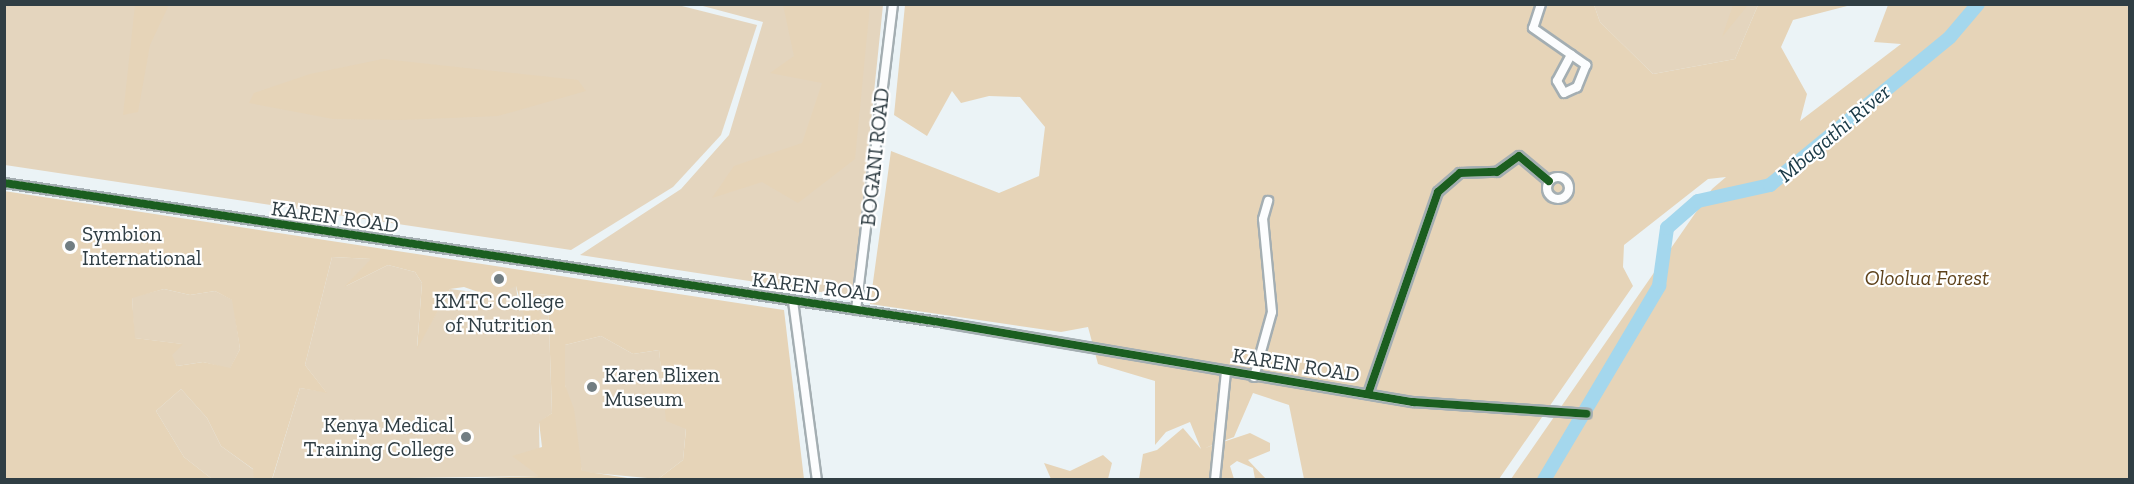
<!DOCTYPE html>
<style>
body{margin:0}
#map{position:relative;width:2134px;height:484px;overflow:hidden;background:#ebf3f6;font-family:"Zilla Slab",serif}
div>[style]{position:absolute}
.green>*{inset:0;background:#e4d5be}
.forest>*{inset:0;background:#e6d4b8}
.river>*{height:14px;margin:-7px;padding:0 7px;transform-origin:7px;border-radius:7px;background:#a4d7ed}
.roads{filter:drop-shadow(2px 0 #a4aeb2) drop-shadow(-2px 0 #a4aeb2) drop-shadow(0 2px #a4aeb2) drop-shadow(0 -2px #a4aeb2)}
.minor>*{height:8px;margin:-4px;padding:0 4px;transform-origin:4px;border-radius:4px;background:#fcfdfe}
.minor>.ring{margin:-4px;padding:0;box-sizing:content-box;background:none;border:8px solid #fcfdfe;border-radius:50%}
.cycleway>*{height:8px;margin:-4px;padding:0 4px;transform-origin:4px;border-radius:4px;background:#1b5e20}
.dots>*{width:16px;height:16px;translate:-50% -50%;box-sizing:border-box;border:3px solid #fff;border-radius:50%}
span{translate:-50% -50%;white-space:nowrap;text-align:center;line-height:1.15;-webkit-text-stroke:4.5px #fff;paint-order:stroke}
.street-label{font-size:21px;color:#303e44}
.poi-label{font-size:21px;color:#303e44}
.left{translate:0 -50%;text-align:left}
.right{translate:-100% -50%;text-align:right}
.park-label{font-size:21px;color:#5f431c;font-style:italic}
.water-label{font-size:22px;color:#183845;font-style:italic}
.frame{position:absolute;inset:0;border:6px solid #303e44;pointer-events:none}
</style>
<div id="map">
<div class="green">
<div style="clip-path:polygon(674px 4px,757px 25px,721px 135px,673px 187px,571px 250px,5px 165px,4px 5px)"></div>
<div style="clip-path:polygon(699px 5px,883px 5px,853px 297px,580px 255px,681px 189px,729px 135px,763px 22px)"></div>
<div style="clip-path:polygon(1594px 5px,1758px 5px,1735px 59px,1653px 74px,1600px 22px)"></div>
<div style="clip-path:polygon(332px 257px,372px 259px,346px 286px,388px 265px,415px 272px,422px 283px,417px 347px,450px 289px,481px 293px,516px 285px,519px 311px,535px 294px,548px 295px,552px 413px,539px 423px,540px 476px,272px 480px,300px 388px,326px 392px,305px 365px)"></div>
<div style="clip-path:polygon(164px 289px,190px 295px,215px 291px,233px 300px,240px 349px,230px 369px,203px 362px,177px 366px,171px 355px,182px 344px,134px 338px,132px 297px)"></div>
<div style="clip-path:polygon(601px 336px,633px 354px,659px 350px,665px 404px,686px 428px,683px 460px,658px 479px,582px 472px,565px 385px,565px 345px)"></div>
<div style="clip-path:polygon(181px 389px,207px 418px,221px 446px,254px 470px,254px 479px,212px 479px,184px 457px,156px 411px)"></div>
</div>
<div class="forest">
<div style="clip-path:polygon(135px 5px,169px 5px,150px 45px,138px 112px,123px 115px)"></div>
<div style="clip-path:polygon(783px 5px,870px 5px,855px 159px,798px 203px,762px 182px,712px 198px,734px 166px,802px 143px,822px 83px,770px 73px,794px 56px)"></div>
<div style="clip-path:polygon(905px 5px,1594px 5px,1600px 22px,1653px 74px,1735px 59px,1758px 5px,1851px 5px,1793px 20px,1781px 47px,1807px 94px,1800px 121px,1901px 44px,1874px 42px,1888px 5px,2129px 5px,2129px 479px,1511px 479px,1712px 189px,1726px 177px,1708px 179px,1624px 245px,1623px 267px,1633px 286px,1499px 479px,1304px 479px,1289px 405px,1253px 393px,1234px 437px,1205px 448px,1250px 433px,1270px 443px,1270px 451px,1248px 460px,1266px 479px,1255px 479px,1253px 468px,1237px 461px,1230px 466px,1234px 479px,1139px 479px,1143px 454px,1157px 450px,1183px 428px,1201px 449px,1190px 422px,1166px 432px,1155px 445px,1155px 381px,1098px 364px,1088px 327px,1061px 332px,870px 304px,891px 151px,999px 193px,1039px 176px,1045px 127px,1020px 97px,989px 96px,961px 103px,952px 91px,927px 136px,894px 115px)"></div>
<div style="clip-path:polygon(1733px 5px,1748px 5px,1722px 37px)"></div>
<div style="clip-path:polygon(383px 59px,578px 80px,586px 91px,498px 116px,401px 120px,333px 119px,249px 103px,254px 93px,310px 74px)"></div>
<div style="clip-path:polygon(evenodd,4px 191px,784px 310px,804px 479px,658px 479px,683px 460px,686px 429px,666px 421px,659px 350px,633px 354px,601px 336px,565px 345px,565px 385px,574px 409px,582px 471px,634px 479px,480px 478px,539px 476px,512px 456px,542px 447px,539px 422px,552px 413px,548px 295px,535px 294px,544px 330px,529px 332px,516px 286px,485px 301px,481px 293px,464px 287px,450px 289px,417px 349px,422px 283px,415px 272px,388px 265px,344px 287px,371px 259px,332px 257px,305px 365px,327px 393px,300px 388px,272px 479px,254px 479px,253px 469px,221px 446px,207px 418px,181px 389px,156px 411px,184px 457px,212px 479px,5px 479px,4px 191px,164px 289px,190px 295px,215px 291px,232px 300px,240px 349px,230px 368px,203px 362px,177px 366px,172px 355px,183px 344px,135px 338px,132px 298px,164px 289px)"></div>
<div style="clip-path:polygon(1103px 455px,1112px 463px,1108px 479px,1051px 479px,1044px 463px,1070px 471px)"></div>
</div>
<div class="river">
<div style="left:1544px;top:480px;width:226px;rotate:-59.3deg"></div>
<div style="left:1659px;top:286px;width:59px;rotate:-82.1deg"></div>
<div style="left:1667px;top:228px;width:41px;rotate:-41.1deg"></div>
<div style="left:1698px;top:201px;width:74px;rotate:-12.5deg"></div>
<div style="left:1770px;top:185px;width:233px;rotate:-39.4deg"></div>
<div style="left:1950px;top:37px;width:43px;rotate:-49.7deg"></div>
</div>
<div class="roads">
<div class="minor">
<div style="left:1541px;top:4px;width:25px;rotate:108deg"></div>
<div style="left:1533px;top:28px;width:65px;rotate:34.9deg"></div>
<div style="left:1586px;top:65px;width:24px;rotate:112deg"></div>
<div style="left:1577px;top:87px;width:14px;rotate:155deg"></div>
<div style="left:1564px;top:93px;width:14px;rotate:-120deg"></div>
<div style="left:1557px;top:81px;width:30px;rotate:-62deg"></div>
<div class="ring" style="left:1547px;top:177px;width:14px;height:14px"></div>
<div style="left:4px;top:183px;width:951px;rotate:8.46deg"></div>
<div style="left:945px;top:323px;width:475px;rotate:9.6deg"></div>
<div style="left:1413px;top:402px;width:174px;rotate:3.9deg"></div>
<div style="left:793px;top:301px;width:181px;rotate:82.4deg"></div>
<div style="left:856px;top:310px;width:308px;rotate:-83.1deg"></div>
<div style="left:1254px;top:377px;width:67px;rotate:-74.5deg"></div>
<div style="left:1272px;top:312px;width:93px;rotate:-95.5deg"></div>
<div style="left:1263px;top:219px;width:19px;rotate:-74deg"></div>
<div style="left:1368px;top:394px;width:214px;rotate:-70.9deg"></div>
<div style="left:1438px;top:192px;width:29px;rotate:-41deg"></div>
<div style="left:1460px;top:173px;width:37px;rotate:-2deg"></div>
<div style="left:1497px;top:172px;width:27px;rotate:-36deg"></div>
<div style="left:1519px;top:156px;width:39px;rotate:40deg"></div>
<div style="left:1215px;top:480px;width:109px;rotate:-84.2deg"></div>
</div>
</div>
<div class="cycleway">
<div style="left:4px;top:183px;width:951px;rotate:8.46deg"></div>
<div style="left:945px;top:323px;width:475px;rotate:9.6deg"></div>
<div style="left:1413px;top:402px;width:174px;rotate:3.9deg"></div>
<div style="left:1368px;top:394px;width:214px;rotate:-70.9deg"></div>
<div style="left:1438px;top:192px;width:29px;rotate:-41deg"></div>
<div style="left:1460px;top:173px;width:37px;rotate:-2deg"></div>
<div style="left:1497px;top:172px;width:27px;rotate:-36deg"></div>
<div style="left:1519px;top:156px;width:39px;rotate:40deg"></div>
</div>
<div class="dots">
<div style="left:70px;top:246px;background:#717d82"></div>
<div style="left:499px;top:279px;background:#717d82"></div>
<div style="left:592px;top:387px;background:#717d82"></div>
<div style="left:466px;top:437px;background:#717d82"></div>
</div>
<div class="street-label">
<span style="left:875px;top:157px;rotate:-84deg">BOGANI ROAD</span>
<span style="left:335px;top:217px;rotate:8deg">KAREN ROAD</span>
<span style="left:816px;top:287px;rotate:7deg">KAREN ROAD</span>
<span style="left:1296px;top:365px;rotate:9deg">KAREN ROAD</span>
</div>
<div class="poi-label">
<span class="left" style="left:82px;top:246px">Symbion<br>International</span>
<span style="left:499px;top:313px">KMTC College<br>of Nutrition</span>
<span class="left" style="left:604px;top:387px">Karen Blixen<br>Museum</span>
<span class="right" style="left:454px;top:437px">Kenya Medical<br>Training College</span>
</div>
<div class="park-label">
<span style="left:1927px;top:278px">Oloolua Forest</span>
</div>
<div class="water-label">
<span style="left:1834px;top:133px;rotate:-40deg">Mbagathi River</span>
</div>
<div class="frame"></div>
</div>
